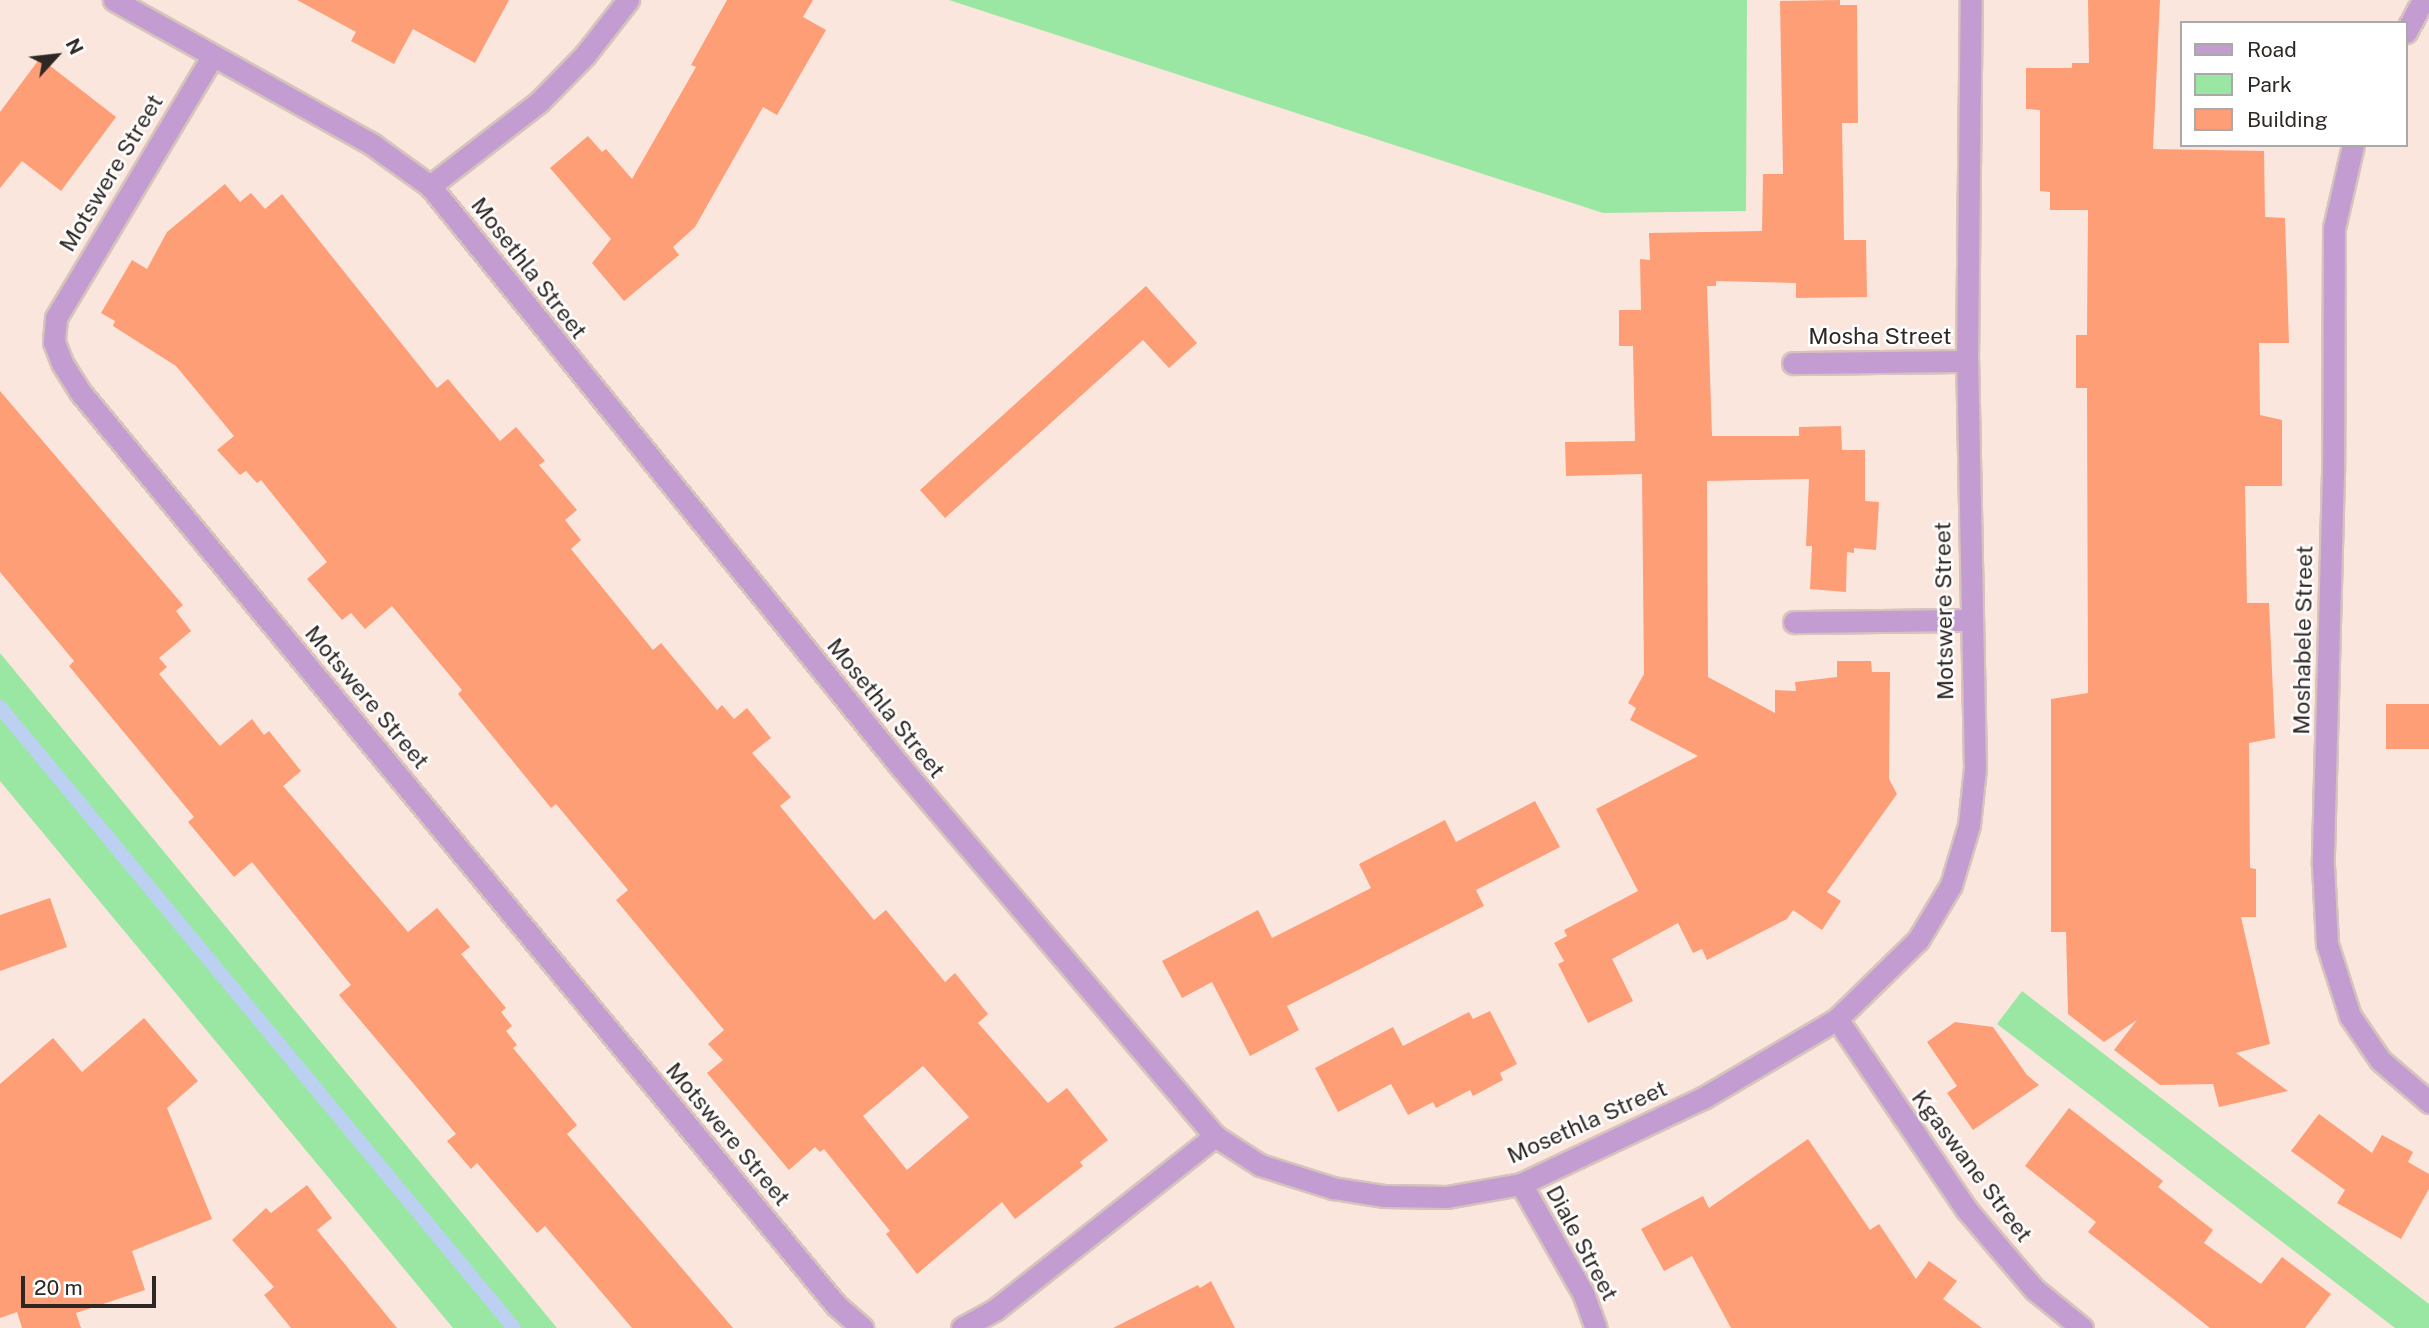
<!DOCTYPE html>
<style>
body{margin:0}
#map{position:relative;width:2429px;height:1328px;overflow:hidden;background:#fbe6dd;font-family:"Public Sans",sans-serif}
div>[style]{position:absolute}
.green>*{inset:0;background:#9ae7a3}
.stream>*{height:14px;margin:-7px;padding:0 7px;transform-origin:7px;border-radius:7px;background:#bcd0f1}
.building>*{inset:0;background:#fe9e77;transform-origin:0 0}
.roads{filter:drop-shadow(2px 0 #d6c4bc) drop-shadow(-2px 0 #d6c4bc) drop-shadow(0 2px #d6c4bc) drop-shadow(0 -2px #d6c4bc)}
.street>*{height:21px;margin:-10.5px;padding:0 10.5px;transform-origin:10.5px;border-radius:10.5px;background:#c39dd1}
span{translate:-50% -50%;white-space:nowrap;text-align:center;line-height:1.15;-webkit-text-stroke:5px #fff;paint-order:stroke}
.street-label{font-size:23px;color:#2e2723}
.legend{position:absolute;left:2180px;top:21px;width:228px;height:126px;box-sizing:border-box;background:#fff;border:2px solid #aba9a7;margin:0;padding:9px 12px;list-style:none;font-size:21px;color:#2e2723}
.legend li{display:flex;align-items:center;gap:14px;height:35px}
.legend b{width:35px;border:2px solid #aba9a7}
.north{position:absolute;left:21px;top:21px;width:70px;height:70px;-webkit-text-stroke:5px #fff;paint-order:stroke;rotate:63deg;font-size:19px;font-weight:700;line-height:28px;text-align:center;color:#2e2723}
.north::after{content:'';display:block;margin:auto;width:24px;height:32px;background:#2e2723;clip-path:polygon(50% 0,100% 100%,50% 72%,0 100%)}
.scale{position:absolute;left:21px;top:1276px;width:135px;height:32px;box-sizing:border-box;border:4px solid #2e2723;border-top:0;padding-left:9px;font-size:21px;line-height:24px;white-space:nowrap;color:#2e2723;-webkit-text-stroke:5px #fff;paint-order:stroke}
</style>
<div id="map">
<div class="green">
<div style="clip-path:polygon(949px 0,1747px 0,1746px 211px,1603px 213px)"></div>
<div style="clip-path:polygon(0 653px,557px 1328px,453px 1328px,0 781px)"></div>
<div style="clip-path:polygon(2022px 991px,2429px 1304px,2429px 1328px,2395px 1328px,1997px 1024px)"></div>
</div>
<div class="stream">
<div style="left:0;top:707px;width:806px;rotate:50.39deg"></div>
</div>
<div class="building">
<div style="clip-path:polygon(297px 0,509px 0,475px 63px,413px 29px,394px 64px,351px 41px,356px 32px)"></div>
<div style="clip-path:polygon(727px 0,813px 0,803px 17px,826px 30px,777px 115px,763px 107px,695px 227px,673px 247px,679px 255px,624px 301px,592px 263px,611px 239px,550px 168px,588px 136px,602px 152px,606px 149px,632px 179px,696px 67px,691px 65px)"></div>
<div style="clip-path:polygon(1840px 0,1840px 5px,1857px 5px,1858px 123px,1842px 123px,1844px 240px,1866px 240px,1867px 297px,1796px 298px,1796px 283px,1716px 281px,1716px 286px,1707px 286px,1712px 436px,1799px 436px,1799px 427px,1841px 426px,1842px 450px,1865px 450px,1865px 501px,1879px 502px,1876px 550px,1854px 548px,1854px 553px,1847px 552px,1846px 592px,1810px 589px,1812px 546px,1806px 546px,1809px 479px,1707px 481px,1708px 677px,1775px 713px,1775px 690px,1796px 691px,1795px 682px,1837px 677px,1837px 661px,1871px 661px,1872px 672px,1890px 672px,1889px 779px,1897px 794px,1827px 892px,1841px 901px,1822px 930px,1793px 910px,1787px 919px,1707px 960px,1702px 949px,1693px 953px,1678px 923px,1612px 959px,1633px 1001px,1588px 1023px,1558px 964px,1564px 961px,1554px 943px,1567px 936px,1564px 930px,1638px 891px,1596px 809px,1698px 756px,1630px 720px,1636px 708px,1628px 703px,1644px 674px,1642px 474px,1566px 476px,1565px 442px,1635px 441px,1633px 346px,1619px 346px,1619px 310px,1641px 310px,1640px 259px,1650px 260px,1649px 233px,1762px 231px,1763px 174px,1783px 174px,1780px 1px)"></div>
<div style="clip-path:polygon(2088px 0,2160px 0,2153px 149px,2264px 151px,2265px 217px,2285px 218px,2289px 343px,2259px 343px,2260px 415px,2282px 420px,2282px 486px,2245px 486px,2247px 603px,2269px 603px,2275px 738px,2249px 743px,2250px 868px,2256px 869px,2256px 917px,2241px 917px,2270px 1044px,2236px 1053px,2288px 1091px,2219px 1107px,2213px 1084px,2160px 1085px,2114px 1050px,2137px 1020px,2104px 1042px,2068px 1014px,2066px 932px,2051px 932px,2051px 699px,2088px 693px,2087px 388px,2076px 388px,2076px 335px,2087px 335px,2088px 210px,2050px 210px,2050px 192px,2040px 191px,2040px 110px,2026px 109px,2026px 68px,2072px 68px,2072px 63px,2089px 63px)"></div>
<div style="clip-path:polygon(40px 58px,116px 117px,61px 191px,22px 161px,0 188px,0 112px)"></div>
<div style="clip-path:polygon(evenodd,225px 184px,240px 202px,251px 193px,265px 209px,282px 194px,437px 388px,448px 379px,500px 441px,516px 427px,545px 461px,539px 465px,577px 510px,565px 520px,581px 540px,571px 549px,653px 650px,661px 643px,717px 710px,722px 705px,734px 719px,747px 708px,771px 738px,752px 753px,791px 797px,780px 806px,874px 920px,886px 910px,945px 982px,955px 973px,988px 1014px,978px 1023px,1048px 1103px,1067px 1088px,1108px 1140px,1080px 1162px,1083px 1166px,1015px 1219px,1002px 1202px,917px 1274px,886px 1234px,890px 1231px,824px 1149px,820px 1152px,815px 1147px,789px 1170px,707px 1073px,723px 1060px,708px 1044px,724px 1030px,616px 900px,628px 890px,556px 804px,551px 808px,458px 694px,462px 690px,392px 606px,365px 629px,351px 613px,342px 620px,307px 579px,327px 562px,261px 480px,257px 483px,246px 471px,240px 475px,217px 450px,234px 436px,176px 366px,113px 326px,115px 321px,101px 313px,132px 260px,147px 269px,167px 232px,225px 184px,923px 1066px,969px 1117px,907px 1170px,863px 1116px,923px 1066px)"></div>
<div style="clip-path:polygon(1146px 286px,1197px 343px,1169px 368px,1143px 340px,945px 518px,920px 490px)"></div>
<div style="clip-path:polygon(0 391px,183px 605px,176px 611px,191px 631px,159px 658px,167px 667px,159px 674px,220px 746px,252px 719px,264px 735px,269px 731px,301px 771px,283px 786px,408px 932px,437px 908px,470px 947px,461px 954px,506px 1008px,501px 1012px,512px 1026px,506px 1031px,517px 1045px,513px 1048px,577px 1125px,567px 1134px,733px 1328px,632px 1328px,545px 1226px,537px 1233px,477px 1163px,471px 1169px,447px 1141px,456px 1134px,339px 995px,351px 985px,252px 862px,234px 877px,188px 822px,194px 817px,69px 666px,74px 661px,0 572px)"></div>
<div style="left:2386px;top:704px;width:43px;height:45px"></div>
<div style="clip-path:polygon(1535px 801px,1560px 847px,1476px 890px,1484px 906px,1287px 1006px,1299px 1030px,1250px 1056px,1212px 982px,1182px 998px,1162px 961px,1258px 910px,1272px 938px,1371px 888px,1359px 864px,1445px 820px,1456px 842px)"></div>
<div style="clip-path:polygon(50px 898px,67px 947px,0 971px,0 915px)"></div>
<div style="clip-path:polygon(1490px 1011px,1517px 1064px,1500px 1073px,1503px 1080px,1473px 1096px,1470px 1090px,1436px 1108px,1433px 1102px,1408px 1115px,1391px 1084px,1338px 1112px,1315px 1068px,1393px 1027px,1403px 1046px,1469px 1012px,1473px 1019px)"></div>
<div style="clip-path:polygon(144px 1018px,198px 1081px,167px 1108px,212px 1219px,132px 1251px,145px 1290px,76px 1313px,81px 1328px,22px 1328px,17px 1312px,0 1318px,0 1084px,53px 1038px,82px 1072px)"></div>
<div style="clip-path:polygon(1955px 1022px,1993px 1027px,2027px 1075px,2039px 1085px,1973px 1130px,1947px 1093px,1957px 1086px,1927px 1042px)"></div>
<div style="clip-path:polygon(2069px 1108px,2163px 1181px,2158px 1187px,2213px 1230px,2204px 1243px,2261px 1284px,2282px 1257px,2331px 1294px,2305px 1328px,2210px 1328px,2088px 1232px,2096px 1222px,2025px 1166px)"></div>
<div style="clip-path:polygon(2319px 1114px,2372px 1153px,2382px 1135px,2413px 1152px,2408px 1162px,2429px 1174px,2429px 1189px,2401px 1239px,2337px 1203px,2345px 1190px,2291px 1151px)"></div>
<div style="clip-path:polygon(1808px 1139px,1870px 1230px,1879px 1224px,1916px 1279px,1929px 1261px,1957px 1281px,1943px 1299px,1982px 1328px,1731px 1328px,1692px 1256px,1664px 1271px,1641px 1229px,1703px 1196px,1709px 1208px)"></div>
<div style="clip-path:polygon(307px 1185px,332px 1218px,317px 1230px,397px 1328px,291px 1328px,264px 1295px,274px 1287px,232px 1240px,266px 1208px,271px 1213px)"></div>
<div style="clip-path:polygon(1211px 1281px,1235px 1328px,1113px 1328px,1198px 1285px,1200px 1288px)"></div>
</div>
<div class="roads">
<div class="street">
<div style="left:114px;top:0;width:297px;rotate:29.2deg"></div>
<div style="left:373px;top:145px;width:70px;rotate:35.7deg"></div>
<div style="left:430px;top:186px;width:747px;rotate:50.98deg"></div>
<div style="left:900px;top:766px;width:486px;rotate:49.6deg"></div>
<div style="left:1215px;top:1136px;width:54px;rotate:32.8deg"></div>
<div style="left:1260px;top:1165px;width:77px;rotate:17.5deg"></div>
<div style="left:1333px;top:1188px;width:52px;rotate:8.9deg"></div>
<div style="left:1384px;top:1196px;width:63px;rotate:0.9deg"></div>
<div style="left:1447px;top:1197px;width:75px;rotate:-10deg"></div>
<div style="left:1521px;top:1184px;width:201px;rotate:-25.3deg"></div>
<div style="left:1703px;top:1098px;width:156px;rotate:-30.5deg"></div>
<div style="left:1837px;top:1019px;width:113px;rotate:-44.3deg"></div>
<div style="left:1918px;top:940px;width:64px;rotate:-59deg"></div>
<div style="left:1951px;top:885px;width:63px;rotate:-73.3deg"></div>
<div style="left:1969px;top:825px;width:57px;rotate:-84deg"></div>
<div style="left:1975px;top:768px;width:407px;rotate:-91.1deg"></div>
<div style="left:1967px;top:361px;width:361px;rotate:-89.4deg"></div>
<div style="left:2406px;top:32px;width:36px;rotate:-62deg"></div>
<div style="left:212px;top:57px;width:304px;rotate:120.9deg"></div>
<div style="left:56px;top:318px;width:24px;rotate:95deg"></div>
<div style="left:54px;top:342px;width:22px;rotate:69deg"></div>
<div style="left:62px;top:363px;width:36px;rotate:58deg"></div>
<div style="left:81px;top:393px;width:1184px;rotate:50.38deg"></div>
<div style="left:836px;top:1305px;width:35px;rotate:41deg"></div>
<div style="left:2353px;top:145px;width:85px;rotate:102.9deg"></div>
<div style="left:2334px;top:228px;width:244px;rotate:90.2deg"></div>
<div style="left:2333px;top:472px;width:393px;rotate:91.5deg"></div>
<div style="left:2323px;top:865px;width:79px;rotate:87.1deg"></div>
<div style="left:2327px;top:944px;width:76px;rotate:72.3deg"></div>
<div style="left:2350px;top:1016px;width:53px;rotate:55.7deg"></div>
<div style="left:2380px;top:1060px;width:65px;rotate:40.6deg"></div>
<div style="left:430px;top:186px;width:138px;rotate:-37.6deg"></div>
<div style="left:539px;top:102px;width:66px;rotate:-45.6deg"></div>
<div style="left:585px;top:55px;width:70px;rotate:-52deg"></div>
<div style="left:1793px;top:363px;width:174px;rotate:-0.7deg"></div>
<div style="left:1794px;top:622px;width:175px;rotate:-0.7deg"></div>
<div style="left:1837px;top:1019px;width:230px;rotate:55.8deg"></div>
<div style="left:1966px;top:1209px;width:105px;rotate:49.6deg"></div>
<div style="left:2034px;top:1289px;width:62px;rotate:39.1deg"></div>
<div style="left:1521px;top:1184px;width:125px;rotate:60.4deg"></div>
<div style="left:1583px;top:1293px;width:37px;rotate:70deg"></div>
<div style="left:962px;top:1328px;width:39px;rotate:-29deg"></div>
<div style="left:996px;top:1309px;width:279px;rotate:-38.3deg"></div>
</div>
</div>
<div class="street-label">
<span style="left:111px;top:173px;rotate:-59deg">Motswere Street</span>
<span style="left:529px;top:268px;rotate:52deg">Mosethla Street</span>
<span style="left:1880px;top:336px">Mosha Street</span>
<span style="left:1944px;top:611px;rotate:-91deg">Motswere Street</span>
<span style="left:2303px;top:640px;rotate:-89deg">Moshabele Street</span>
<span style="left:367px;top:697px;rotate:50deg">Motswere Street</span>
<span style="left:886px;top:708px;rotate:51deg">Mosethla Street</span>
<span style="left:1587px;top:1122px;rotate:-24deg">Mosethla Street</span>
<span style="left:728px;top:1134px;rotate:50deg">Motswere Street</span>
<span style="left:1972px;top:1166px;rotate:53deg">Kgaswane Street</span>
<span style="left:1582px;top:1243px;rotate:62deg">Diale Street</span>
</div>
<ul class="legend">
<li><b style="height:9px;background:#c39dd1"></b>Road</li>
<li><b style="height:19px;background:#9ae7a3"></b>Park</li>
<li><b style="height:19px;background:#fe9e77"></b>Building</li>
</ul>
<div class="north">N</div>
<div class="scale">20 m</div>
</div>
